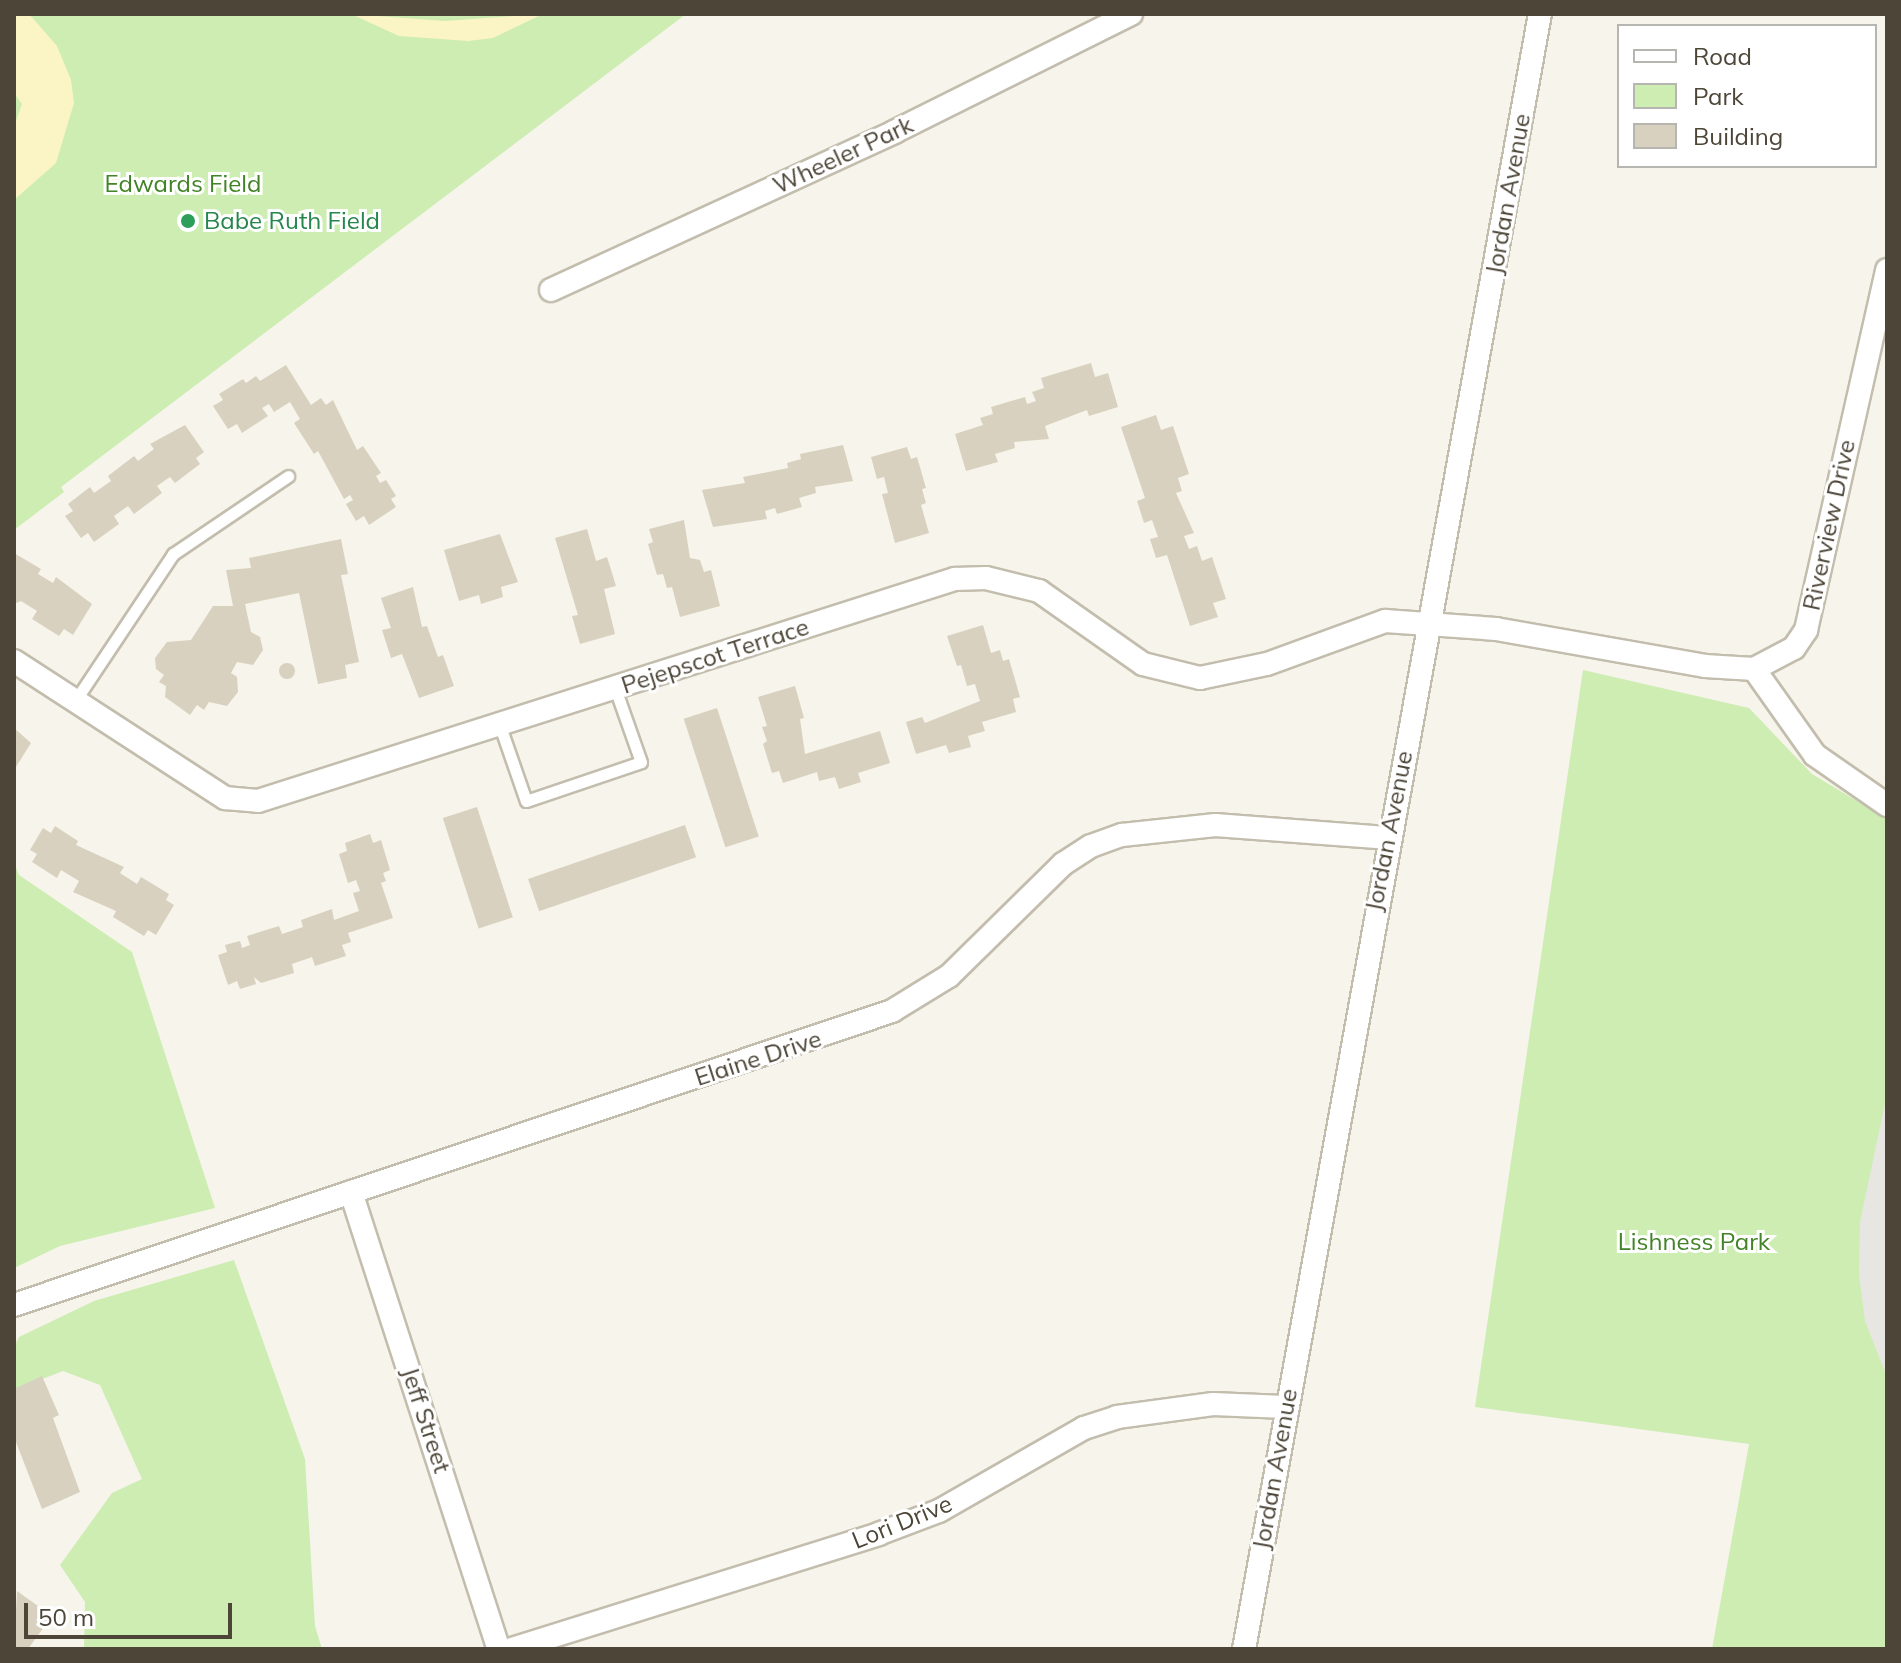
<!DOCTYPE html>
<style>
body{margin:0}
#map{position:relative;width:1901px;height:1663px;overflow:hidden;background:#f6f4eb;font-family:Mulish,sans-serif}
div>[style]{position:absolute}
.green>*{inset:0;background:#cdedb2}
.sand>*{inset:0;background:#fbf5c6}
.parking>*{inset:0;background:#e8e6e2}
.building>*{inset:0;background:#d9d1bf;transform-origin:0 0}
.round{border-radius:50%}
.roads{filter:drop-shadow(2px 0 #c3bdad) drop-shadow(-2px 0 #c3bdad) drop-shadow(0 2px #c3bdad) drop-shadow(0 -2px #c3bdad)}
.lane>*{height:11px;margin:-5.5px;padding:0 5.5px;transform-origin:5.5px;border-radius:5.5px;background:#fff}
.street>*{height:22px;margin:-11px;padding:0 11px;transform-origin:11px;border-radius:11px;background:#fff}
.dots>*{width:22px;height:22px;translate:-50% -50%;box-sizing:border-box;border:4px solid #fff;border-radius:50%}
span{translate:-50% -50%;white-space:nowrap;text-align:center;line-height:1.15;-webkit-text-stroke:6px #fff;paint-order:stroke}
.street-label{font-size:24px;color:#4c4538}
.park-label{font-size:24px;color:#418326}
.leisure-label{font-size:24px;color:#27864d}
.left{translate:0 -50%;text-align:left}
.frame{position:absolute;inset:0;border:16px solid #4c4538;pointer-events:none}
.legend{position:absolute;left:1617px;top:24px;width:260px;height:144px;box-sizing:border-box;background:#fff;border:2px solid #b7b5af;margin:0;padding:10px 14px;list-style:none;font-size:24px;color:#4c4538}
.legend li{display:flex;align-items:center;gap:16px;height:40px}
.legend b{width:40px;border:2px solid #b7b5af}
.scale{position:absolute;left:24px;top:1603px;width:208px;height:36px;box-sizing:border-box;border:4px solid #4c4538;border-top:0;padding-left:10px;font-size:24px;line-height:28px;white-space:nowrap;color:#4c4538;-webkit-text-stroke:6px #fff;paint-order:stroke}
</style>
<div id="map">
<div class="green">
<div style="clip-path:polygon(14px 14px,686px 14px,61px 487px,64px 492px,14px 530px)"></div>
<div style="clip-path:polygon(1583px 670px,1749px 708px,1812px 774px,1887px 819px,1887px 1649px,1712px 1649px,1749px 1444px,1475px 1407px)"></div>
<div style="clip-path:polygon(14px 863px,19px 875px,132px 952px,215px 1208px,60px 1246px,14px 1268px)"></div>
<div style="clip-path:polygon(234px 1260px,305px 1459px,315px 1626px,322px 1649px,84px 1649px,85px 1602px,60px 1565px,112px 1493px,142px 1479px,100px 1385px,63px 1371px,14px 1390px,14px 1347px,19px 1337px,94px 1301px)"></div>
</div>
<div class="sand">
<div style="clip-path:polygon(14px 14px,29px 14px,57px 46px,71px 80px,74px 103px,56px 163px,14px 200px,14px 127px,22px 104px,14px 93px)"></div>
<div style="clip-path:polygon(351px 14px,445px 21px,543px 14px,493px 38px,468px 41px,399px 36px)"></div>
</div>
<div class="parking">
<div style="clip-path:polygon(1887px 1094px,1887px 1377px,1865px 1321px,1859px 1275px,1860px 1222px)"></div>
</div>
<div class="building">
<div style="clip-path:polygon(1091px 363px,1095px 377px,1108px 373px,1118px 407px,1089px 416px,1087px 410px,1045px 426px,1049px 439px,1014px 442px,1015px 448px,995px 454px,998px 462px,966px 471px,955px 434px,983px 425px,980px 418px,993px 414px,991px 407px,1025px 397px,1027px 404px,1036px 401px,1032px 392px,1044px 388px,1041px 378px)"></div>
<div style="clip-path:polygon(286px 365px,311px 405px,321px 398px,326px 405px,333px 400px,357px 450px,363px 446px,381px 473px,376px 476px,380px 483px,386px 480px,396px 496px,391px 499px,396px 507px,369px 525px,364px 516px,356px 521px,346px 504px,353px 500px,350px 495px,344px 499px,318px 451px,314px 454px,294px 423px,300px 419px,290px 402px,274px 412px,269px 404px,262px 408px,268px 416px,242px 433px,237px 424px,228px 429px,213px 406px,223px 400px,219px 394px,243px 379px,246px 383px,256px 376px,260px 381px)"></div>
<div style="clip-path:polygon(1156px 415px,1161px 430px,1173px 426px,1189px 474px,1178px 478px,1182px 491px,1176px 493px,1194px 533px,1184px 536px,1189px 549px,1197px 546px,1202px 561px,1212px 557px,1226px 599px,1213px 603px,1218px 617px,1190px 626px,1167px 555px,1156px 558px,1150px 539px,1158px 537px,1152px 520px,1144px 523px,1137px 501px,1145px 498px,1121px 427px)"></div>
<div style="clip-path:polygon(185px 425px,204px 452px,196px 458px,200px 464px,175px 483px,170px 477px,157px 486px,162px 493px,134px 514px,128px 506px,114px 516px,119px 524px,94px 542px,88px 533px,81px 538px,65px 516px,73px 511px,68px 504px,90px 487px,94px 493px,111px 481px,108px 476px,134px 456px,138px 461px,154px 449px,150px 444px)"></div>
<div style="clip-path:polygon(843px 445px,853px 481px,815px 487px,816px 493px,799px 498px,802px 507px,777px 514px,775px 508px,765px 511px,767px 519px,713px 527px,702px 490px,745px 483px,743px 477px,788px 468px,787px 463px,801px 459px,800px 454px)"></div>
<div style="clip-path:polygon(907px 447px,911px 459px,917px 457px,926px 488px,922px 489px,926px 503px,921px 505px,929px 533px,895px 543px,882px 494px,888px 493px,884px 477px,877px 479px,871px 457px)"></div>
<div style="clip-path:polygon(684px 520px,690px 558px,700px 560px,704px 572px,711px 570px,720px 606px,680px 617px,672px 587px,667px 588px,663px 574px,657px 575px,648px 544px,653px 542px,649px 529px)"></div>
<div style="clip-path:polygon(587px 529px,596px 561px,607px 557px,616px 586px,604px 589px,615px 634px,580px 644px,572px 616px,578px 615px,555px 538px)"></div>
<div style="clip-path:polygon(500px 534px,518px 582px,501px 587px,503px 597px,481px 604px,479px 595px,459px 601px,444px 550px)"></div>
<div style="clip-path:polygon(341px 539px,348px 574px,341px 575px,359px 662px,345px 665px,347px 678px,318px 684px,299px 593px,245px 604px,251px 632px,260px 637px,263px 650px,253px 665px,237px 662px,231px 673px,237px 677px,238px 692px,227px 706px,209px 702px,204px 710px,197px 705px,190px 715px,165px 697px,166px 686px,159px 682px,164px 675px,156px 669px,155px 658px,167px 642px,191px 640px,213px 606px,233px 606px,226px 570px,251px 568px,249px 558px)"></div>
<div style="clip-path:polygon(14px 553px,41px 569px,38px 574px,53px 583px,56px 577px,92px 604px,73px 635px,64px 629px,59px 636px,32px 619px,37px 611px,21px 601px,14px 604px)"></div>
<div style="clip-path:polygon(413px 587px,422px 627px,427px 626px,438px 657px,443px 655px,454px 686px,419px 698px,402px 654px,391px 658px,382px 630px,391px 628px,381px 598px)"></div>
<div style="clip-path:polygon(983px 625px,991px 653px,1000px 650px,1003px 661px,1009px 659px,1020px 697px,1013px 699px,1016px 712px,982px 722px,985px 731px,968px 736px,971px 747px,949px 753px,946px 745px,916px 754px,906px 722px,922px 717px,925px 723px,980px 701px,975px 684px,967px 686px,961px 665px,957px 666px,947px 636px)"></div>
<div class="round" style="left:279px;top:663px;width:16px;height:16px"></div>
<div style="clip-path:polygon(795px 686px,804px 718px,800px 719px,805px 754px,880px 731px,890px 763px,858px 773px,861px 782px,839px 789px,835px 777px,819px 781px,817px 772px,783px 783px,779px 771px,772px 773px,763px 744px,767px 741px,762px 727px,767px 726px,758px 697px)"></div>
<div style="left:717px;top:708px;width:135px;height:35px;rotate:72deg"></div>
<div style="clip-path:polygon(14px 728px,31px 743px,14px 770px)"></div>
<div style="left:477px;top:807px;width:116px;height:36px;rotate:72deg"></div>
<div style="left:685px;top:825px;width:34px;height:166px;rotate:71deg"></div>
<div style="clip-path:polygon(55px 826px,78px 841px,76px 845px,124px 867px,120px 873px,137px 884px,141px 877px,169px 894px,166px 900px,174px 905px,156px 935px,148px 930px,144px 936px,113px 917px,116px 911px,73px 892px,79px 881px,61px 870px,57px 878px,32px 862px,37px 854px,30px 850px,43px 828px,51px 833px)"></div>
<div style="clip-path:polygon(370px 834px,373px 843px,381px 840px,390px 870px,383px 873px,386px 881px,381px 883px,393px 918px,348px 933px,351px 942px,342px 945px,346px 956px,315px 966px,312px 957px,292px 964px,294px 973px,261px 983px,254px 977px,256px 984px,240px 989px,237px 981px,228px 985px,218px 955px,227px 952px,225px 945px,240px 941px,242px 948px,250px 945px,247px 936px,279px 926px,282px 934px,303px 927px,301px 920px,332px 909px,334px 920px,359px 911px,353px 893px,360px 891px,356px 880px,348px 883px,339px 854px,347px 851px,345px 843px)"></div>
<div style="clip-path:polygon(42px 1376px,59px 1415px,53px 1418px,80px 1492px,42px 1509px,14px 1437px,14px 1389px)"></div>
<div style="clip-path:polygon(17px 1591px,52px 1616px,28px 1649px,14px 1649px)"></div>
</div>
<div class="roads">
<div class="lane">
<div style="left:75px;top:701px;width:177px;rotate:-56.3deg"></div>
<div style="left:173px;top:554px;width:139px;rotate:-34.1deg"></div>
<div style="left:500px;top:726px;width:79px;rotate:70.9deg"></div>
<div style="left:526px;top:801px;width:121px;rotate:-18.7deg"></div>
<div style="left:641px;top:762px;width:78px;rotate:-109.4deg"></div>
</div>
<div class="street">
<div style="left:551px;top:290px;width:378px;rotate:-24.7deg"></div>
<div style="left:894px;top:132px;width:265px;rotate:-26.5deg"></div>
<div style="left:14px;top:661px;width:252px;rotate:33deg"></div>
<div style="left:225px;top:798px;width:33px;rotate:5deg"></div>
<div style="left:258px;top:801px;width:732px;rotate:-17.67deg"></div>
<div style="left:955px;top:579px;width:31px;rotate:-2deg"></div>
<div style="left:986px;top:578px;width:55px;rotate:13.8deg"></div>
<div style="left:1039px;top:591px;width:127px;rotate:35.1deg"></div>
<div style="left:1143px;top:664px;width:59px;rotate:13.8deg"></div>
<div style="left:1200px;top:678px;width:68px;rotate:-11.8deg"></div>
<div style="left:1267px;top:664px;width:126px;rotate:-20deg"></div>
<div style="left:1385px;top:621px;width:111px;rotate:4.1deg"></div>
<div style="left:1496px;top:629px;width:212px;rotate:10deg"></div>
<div style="left:1705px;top:666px;width:49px;rotate:3.5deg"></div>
<div style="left:1754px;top:669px;width:45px;rotate:-27.7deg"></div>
<div style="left:1794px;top:648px;width:22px;rotate:-56deg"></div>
<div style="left:1806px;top:630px;width:369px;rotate:-77.3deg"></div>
<div style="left:1754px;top:669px;width:105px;rotate:54.7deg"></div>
<div style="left:1815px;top:755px;width:88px;rotate:34.8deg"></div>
<div style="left:351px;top:1192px;width:480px;rotate:72.1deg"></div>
<div style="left:14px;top:1305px;width:926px;rotate:-18.51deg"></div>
<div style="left:892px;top:1011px;width:67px;rotate:-31.6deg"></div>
<div style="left:949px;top:976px;width:160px;rotate:-44.5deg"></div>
<div style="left:1063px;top:864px;width:33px;rotate:-33deg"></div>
<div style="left:1091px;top:846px;width:33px;rotate:-20deg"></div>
<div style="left:1122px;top:835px;width:94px;rotate:-6.1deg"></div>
<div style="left:1215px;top:825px;width:172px;rotate:4.3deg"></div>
<div style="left:512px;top:1649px;width:384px;rotate:-17.4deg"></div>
<div style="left:878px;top:1534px;width:65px;rotate:-20.7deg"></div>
<div style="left:939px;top:1511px;width:167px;rotate:-29.8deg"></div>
<div style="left:1084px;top:1428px;width:35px;rotate:-18deg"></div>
<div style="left:1117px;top:1417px;width:97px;rotate:-7.7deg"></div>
<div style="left:1213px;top:1404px;width:72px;rotate:2.4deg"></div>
<div style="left:1244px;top:1649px;width:1662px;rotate:-79.74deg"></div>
</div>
</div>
<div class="dots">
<div style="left:188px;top:221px;background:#2e9e5b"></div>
</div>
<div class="street-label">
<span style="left:843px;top:155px;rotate:-25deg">Wheeler Park</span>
<span style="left:1508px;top:194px;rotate:-80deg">Jordan Avenue</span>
<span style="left:1829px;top:525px;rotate:-78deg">Riverview Drive</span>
<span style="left:715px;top:656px;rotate:-18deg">Pejepscot Terrace</span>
<span style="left:1389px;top:831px;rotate:-79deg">Jordan Avenue</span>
<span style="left:758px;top:1058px;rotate:-18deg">Elaine Drive</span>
<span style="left:426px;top:1420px;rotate:72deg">Jeff Street</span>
<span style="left:1275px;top:1469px;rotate:-80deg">Jordan Avenue</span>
<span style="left:902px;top:1522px;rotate:-22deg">Lori Drive</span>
</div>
<div class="park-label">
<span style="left:183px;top:184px">Edwards Field</span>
<span style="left:1694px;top:1242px">Lishness Park</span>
</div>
<div class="leisure-label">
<span class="left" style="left:204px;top:221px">Babe Ruth Field</span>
</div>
<div class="frame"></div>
<ul class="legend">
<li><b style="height:10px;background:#fff"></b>Road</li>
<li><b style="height:22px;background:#cdedb2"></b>Park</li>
<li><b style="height:22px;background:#d9d1bf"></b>Building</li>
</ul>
<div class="scale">50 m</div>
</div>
